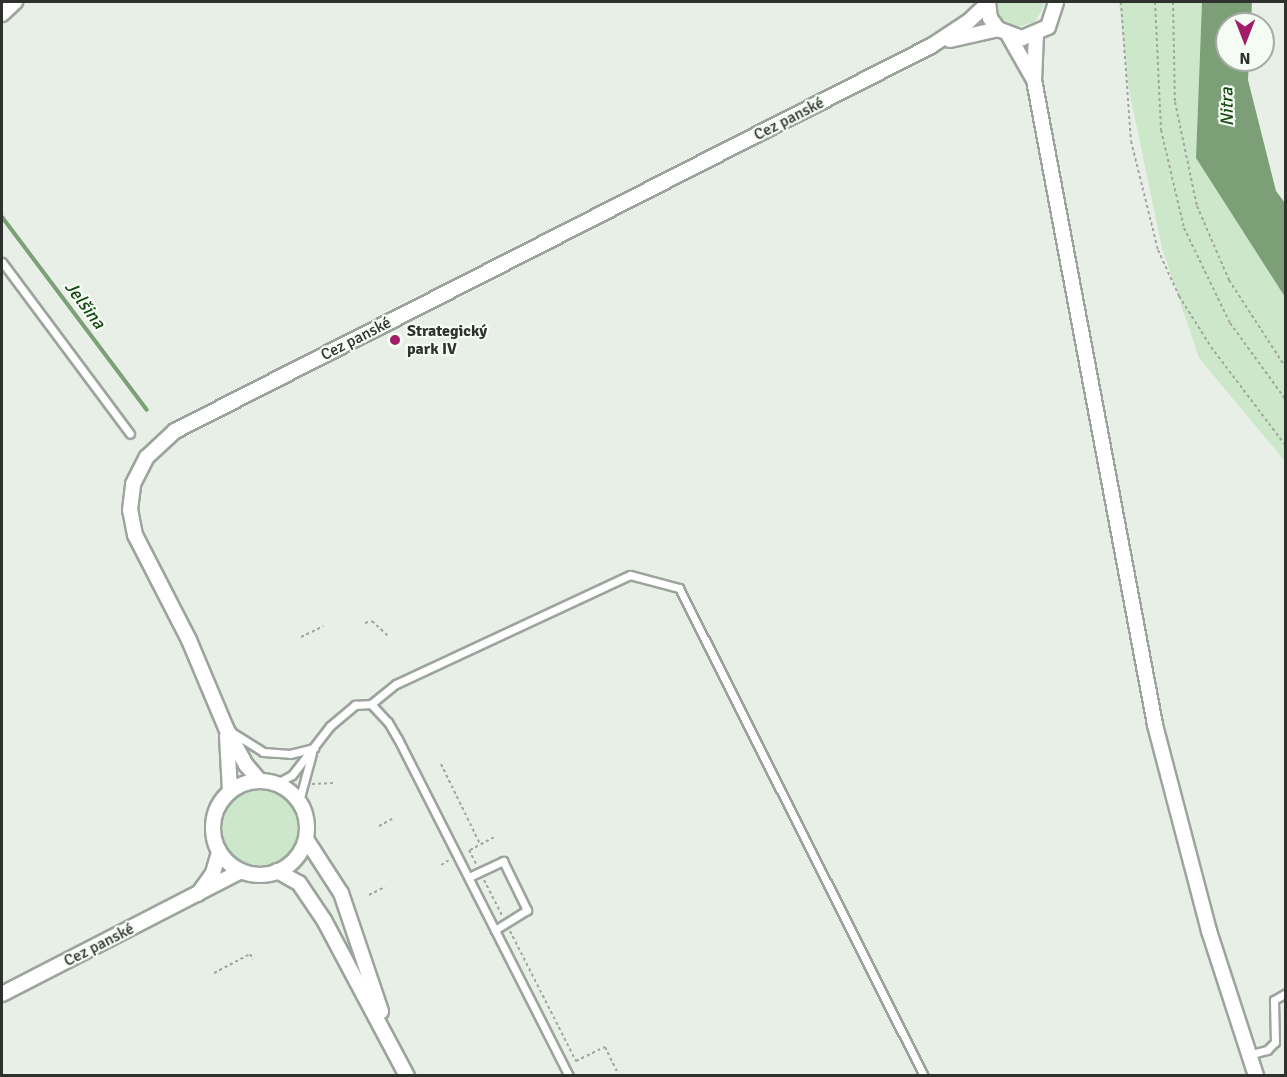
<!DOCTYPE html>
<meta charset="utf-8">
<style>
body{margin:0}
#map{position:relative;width:1287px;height:1077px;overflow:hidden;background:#e8efe7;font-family:Signika,sans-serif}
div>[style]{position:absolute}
.green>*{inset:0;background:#cde7ca}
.round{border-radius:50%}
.water>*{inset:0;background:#7c9f77}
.stream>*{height:4px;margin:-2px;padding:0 2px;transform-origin:2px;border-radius:2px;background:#7c9f77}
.path>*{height:2px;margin-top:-1px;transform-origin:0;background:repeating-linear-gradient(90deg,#a1a6a0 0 3px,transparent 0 6px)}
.roads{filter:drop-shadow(2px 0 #9da49d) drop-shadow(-2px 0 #9da49d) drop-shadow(0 2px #9da49d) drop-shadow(0 -2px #9da49d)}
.lane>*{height:7px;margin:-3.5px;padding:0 3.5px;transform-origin:3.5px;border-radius:3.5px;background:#fff}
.street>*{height:14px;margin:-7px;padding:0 7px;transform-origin:7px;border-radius:7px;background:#fff}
.street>.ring{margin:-7px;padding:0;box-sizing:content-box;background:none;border:14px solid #fff;border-radius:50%}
.dots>*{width:16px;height:16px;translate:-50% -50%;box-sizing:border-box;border:3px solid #f5fcf4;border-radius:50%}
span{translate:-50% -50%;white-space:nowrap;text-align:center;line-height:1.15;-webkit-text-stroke:4.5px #f5fcf4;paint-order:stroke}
.street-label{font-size:16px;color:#2e312e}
.poi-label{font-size:16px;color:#2e312e;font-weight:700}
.left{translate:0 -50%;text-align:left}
.water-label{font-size:18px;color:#164812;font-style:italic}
.frame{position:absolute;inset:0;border:3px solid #2e312e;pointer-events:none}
.north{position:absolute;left:1215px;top:12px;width:60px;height:60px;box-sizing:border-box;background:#f5fcf4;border:2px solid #a5aba5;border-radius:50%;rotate:180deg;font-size:16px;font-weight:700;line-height:24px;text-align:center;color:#2e312e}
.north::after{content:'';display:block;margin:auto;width:21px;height:27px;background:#a31c68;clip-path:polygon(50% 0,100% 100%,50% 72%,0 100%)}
</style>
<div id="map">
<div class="green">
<div style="clip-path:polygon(995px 2px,1044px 2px,1044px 5px,1035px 22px,1017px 27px,1000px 18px)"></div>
<div style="clip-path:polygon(1119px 2px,1202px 2px,1196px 158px,1285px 297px,1285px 461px,1199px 358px,1162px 248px,1128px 85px)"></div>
<div class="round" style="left:220px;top:788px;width:80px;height:80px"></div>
</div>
<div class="water">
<div style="clip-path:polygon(1202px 2px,1252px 2px,1251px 24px,1227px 24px,1227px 60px,1249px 60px,1248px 80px,1276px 191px,1285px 203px,1285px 297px,1196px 158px)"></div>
</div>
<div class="stream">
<div style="left:2px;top:217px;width:241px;rotate:53.1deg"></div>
</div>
<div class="path">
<div style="left:1121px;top:2px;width:139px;rotate:85.9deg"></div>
<div style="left:1131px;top:141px;width:112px;rotate:76.1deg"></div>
<div style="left:1158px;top:250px;width:51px;rotate:65.5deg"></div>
<div style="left:1179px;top:296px;width:60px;rotate:57.9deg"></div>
<div style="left:1211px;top:347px;width:124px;rotate:52.9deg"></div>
<div style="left:1155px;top:2px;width:128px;rotate:87.3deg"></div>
<div style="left:1161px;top:130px;width:101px;rotate:76.8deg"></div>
<div style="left:1184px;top:228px;width:106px;rotate:64.2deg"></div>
<div style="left:1230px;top:323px;width:95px;rotate:54deg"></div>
<div style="left:1173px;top:2px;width:100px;rotate:88.9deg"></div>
<div style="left:1175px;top:102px;width:106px;rotate:78.1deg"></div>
<div style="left:1197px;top:206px;width:81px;rotate:66.6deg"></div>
<div style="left:1229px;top:280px;width:105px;rotate:57.1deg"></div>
<div style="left:365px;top:623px;width:7px;rotate:-16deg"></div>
<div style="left:372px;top:621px;width:22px;rotate:43deg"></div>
<div style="left:301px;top:637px;width:25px;rotate:-26deg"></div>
<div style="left:441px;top:764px;width:89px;rotate:64deg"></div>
<div style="left:312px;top:784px;width:21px;rotate:-3deg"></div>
<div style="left:379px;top:826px;width:15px;rotate:-28deg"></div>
<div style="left:469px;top:850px;width:16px;rotate:63deg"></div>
<div style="left:470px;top:850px;width:30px;rotate:-28deg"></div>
<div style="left:441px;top:865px;width:9px;rotate:-32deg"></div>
<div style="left:484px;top:880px;width:39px;rotate:63deg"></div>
<div style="left:369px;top:895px;width:18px;rotate:-27deg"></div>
<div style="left:510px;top:931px;width:146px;rotate:63.1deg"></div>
<div style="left:576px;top:1061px;width:32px;rotate:-26deg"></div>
<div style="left:605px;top:1047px;width:32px;rotate:64deg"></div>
<div style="left:214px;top:973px;width:41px;rotate:-27.8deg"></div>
<div style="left:250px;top:954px;width:6px;rotate:59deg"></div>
</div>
<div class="roads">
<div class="lane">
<div style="left:2px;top:262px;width:214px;rotate:53.3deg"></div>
<div style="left:371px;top:704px;width:25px;rotate:47deg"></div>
<div style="left:388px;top:722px;width:20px;rotate:60deg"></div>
<div style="left:398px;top:739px;width:378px;rotate:63.1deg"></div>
<div style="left:230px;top:731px;width:39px;rotate:32deg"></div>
<div style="left:263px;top:752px;width:27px;rotate:4deg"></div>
<div style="left:290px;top:754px;width:25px;rotate:-14deg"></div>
<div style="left:275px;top:784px;width:19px;rotate:-28deg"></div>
<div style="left:292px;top:775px;width:62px;rotate:-52.2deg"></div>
<div style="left:330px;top:726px;width:33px;rotate:-40deg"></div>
<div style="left:355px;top:705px;width:16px;rotate:-4deg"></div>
<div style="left:371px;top:704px;width:32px;rotate:-39deg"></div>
<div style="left:396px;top:684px;width:258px;rotate:-25deg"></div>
<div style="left:630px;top:575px;width:51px;rotate:14.9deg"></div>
<div style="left:679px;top:588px;width:546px;rotate:63.34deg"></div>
<div style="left:299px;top:801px;width:50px;rotate:-74.8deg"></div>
<div style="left:469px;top:877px;width:38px;rotate:-25deg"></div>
<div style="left:503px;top:861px;width:55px;rotate:63.9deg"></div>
<div style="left:527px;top:910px;width:38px;rotate:148deg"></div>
<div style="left:1248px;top:1055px;width:20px;rotate:-15deg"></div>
<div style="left:1267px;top:1050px;width:11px;rotate:-45deg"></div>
<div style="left:1275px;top:1042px;width:42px;rotate:-91.4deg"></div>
<div style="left:1274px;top:1000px;width:14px;rotate:-30deg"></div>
</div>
<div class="street">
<div style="left:988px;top:2px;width:16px;rotate:83deg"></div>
<div style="left:990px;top:18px;width:14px;rotate:54deg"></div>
<div style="left:998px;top:29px;width:26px;rotate:21deg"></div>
<div style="left:1022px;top:38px;width:28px;rotate:-23deg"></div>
<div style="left:1048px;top:27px;width:26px;rotate:-72deg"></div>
<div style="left:2px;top:14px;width:18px;rotate:-43deg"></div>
<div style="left:1036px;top:35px;width:45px;rotate:92.5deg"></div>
<div style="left:1034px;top:80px;width:656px;rotate:79.37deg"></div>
<div style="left:1155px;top:725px;width:213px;rotate:75.3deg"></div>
<div style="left:1209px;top:931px;width:152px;rotate:72deg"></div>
<div style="left:1009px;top:36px;width:51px;rotate:60.4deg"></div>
<div style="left:950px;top:40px;width:49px;rotate:-12.9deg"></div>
<div style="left:227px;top:736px;width:55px;rotate:86.9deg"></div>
<div style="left:260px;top:781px;width:21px;rotate:-131deg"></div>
<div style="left:246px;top:765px;width:42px;rotate:-118.4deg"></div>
<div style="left:226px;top:728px;width:95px;rotate:-112.8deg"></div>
<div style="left:189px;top:640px;width:118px;rotate:-117.2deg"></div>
<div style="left:135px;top:535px;width:25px;rotate:-101deg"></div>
<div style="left:130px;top:510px;width:26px;rotate:-83deg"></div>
<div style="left:133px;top:484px;width:30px;rotate:-63deg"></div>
<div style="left:147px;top:457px;width:38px;rotate:-43deg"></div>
<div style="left:175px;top:431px;width:848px;rotate:-26.99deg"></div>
<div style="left:931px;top:46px;width:45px;rotate:-33.3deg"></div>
<div style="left:969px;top:21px;width:25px;rotate:-43deg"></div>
<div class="ring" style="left:213px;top:781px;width:80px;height:80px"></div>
<div style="left:306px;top:839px;width:64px;rotate:57.1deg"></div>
<div style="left:341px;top:893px;width:125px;rotate:71.3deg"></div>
<div style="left:277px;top:871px;width:25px;rotate:29deg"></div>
<div style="left:299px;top:883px;width:45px;rotate:56deg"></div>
<div style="left:324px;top:920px;width:177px;rotate:62deg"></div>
<div style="left:198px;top:894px;width:26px;rotate:-54deg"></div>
<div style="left:213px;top:873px;width:22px;rotate:-74deg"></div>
<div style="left:2px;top:994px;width:269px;rotate:-27.2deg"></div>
</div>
</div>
<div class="dots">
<div style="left:395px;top:340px;background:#a31c68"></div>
</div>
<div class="street-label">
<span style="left:789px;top:119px;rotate:-27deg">Cez panské</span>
<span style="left:356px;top:339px;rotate:-27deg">Cez panské</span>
<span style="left:99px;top:945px;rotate:-27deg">Cez panské</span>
</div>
<div class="poi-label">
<span class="left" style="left:407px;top:340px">Strategický<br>park IV</span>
</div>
<div class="water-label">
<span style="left:1227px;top:107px;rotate:-91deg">Nitra</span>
<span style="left:85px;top:305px;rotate:53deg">Jelšina</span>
</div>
<div class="frame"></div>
<div class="north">N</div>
</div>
